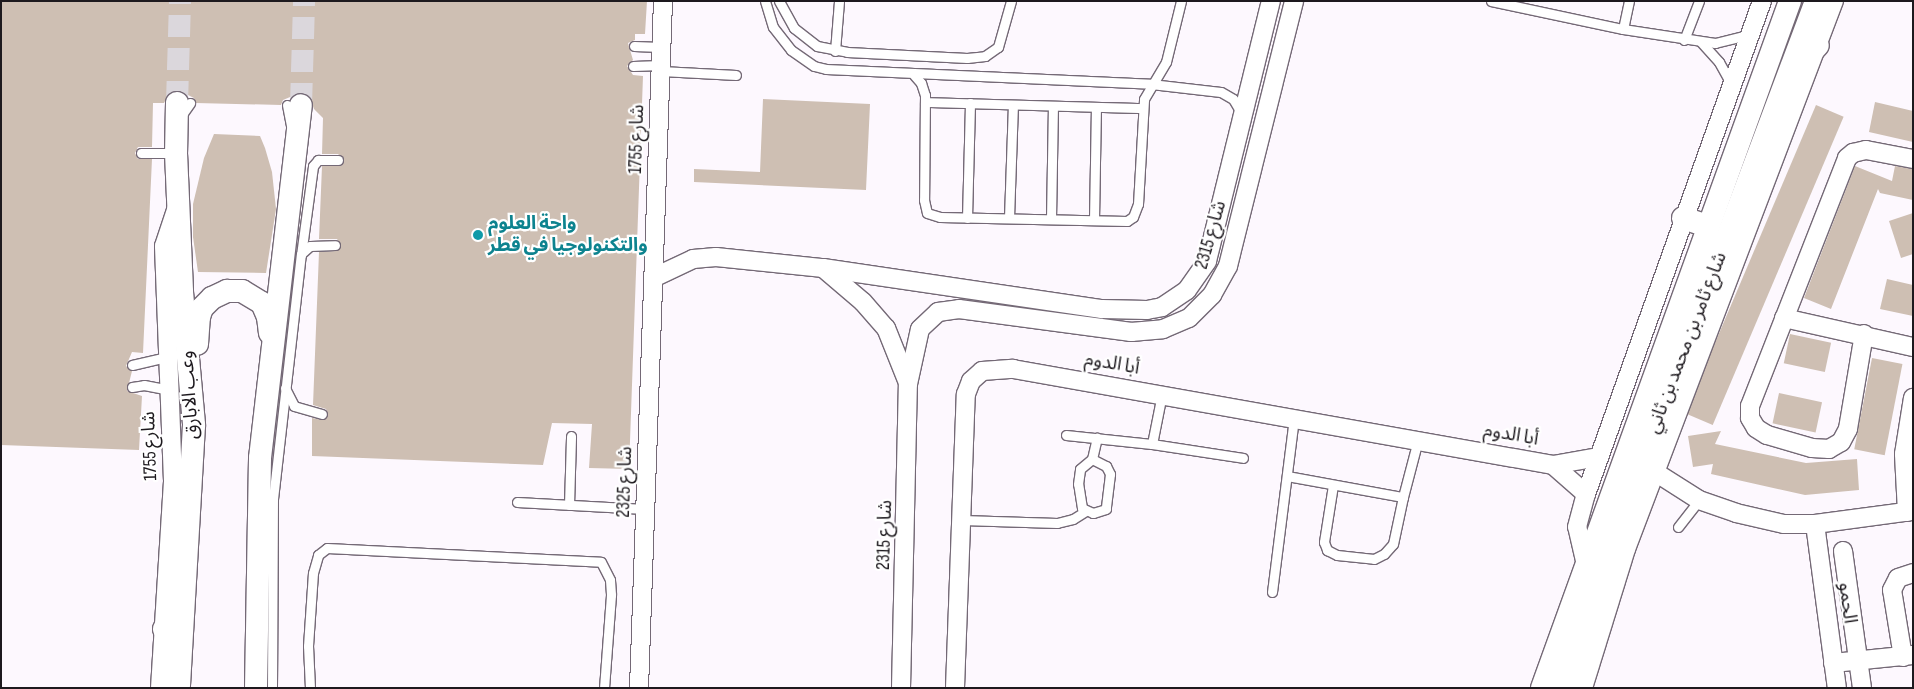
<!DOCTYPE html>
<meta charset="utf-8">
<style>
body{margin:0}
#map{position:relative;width:1914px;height:689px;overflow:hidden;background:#fdf8fe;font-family:"Sofia Sans Condensed","Noto Sans Arabic",sans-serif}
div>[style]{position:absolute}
.building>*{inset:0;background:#cebfb3;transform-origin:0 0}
.tertiary-tunnel>*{height:22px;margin-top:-11px;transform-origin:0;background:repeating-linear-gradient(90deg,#dbd7dc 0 22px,transparent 0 33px)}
.roads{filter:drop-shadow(1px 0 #746976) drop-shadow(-1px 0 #746976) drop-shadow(0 1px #746976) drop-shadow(0 -1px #746976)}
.service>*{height:9px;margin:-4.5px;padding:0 4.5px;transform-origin:4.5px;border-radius:4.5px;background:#fff}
.minor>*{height:18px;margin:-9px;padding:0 9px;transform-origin:9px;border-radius:9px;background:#fff}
.tertiary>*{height:22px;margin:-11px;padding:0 11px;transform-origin:11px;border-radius:11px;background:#fff}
.dots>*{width:14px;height:14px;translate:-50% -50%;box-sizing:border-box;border:2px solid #fff;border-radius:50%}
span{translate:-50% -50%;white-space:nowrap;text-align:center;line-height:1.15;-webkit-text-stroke:4.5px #fff;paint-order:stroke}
.street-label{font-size:19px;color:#1d191e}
.culture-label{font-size:19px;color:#0d838f;font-weight:700}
.left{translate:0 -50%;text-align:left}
.frame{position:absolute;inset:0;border:2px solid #1d191e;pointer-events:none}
</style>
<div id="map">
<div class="building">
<div style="clip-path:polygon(1px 1px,647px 1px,645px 34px,635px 34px,635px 40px,628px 43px,633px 60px,627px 66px,633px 75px,643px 76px,629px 469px,589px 468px,592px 424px,552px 423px,543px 465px,312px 456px,312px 418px,323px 420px,328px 415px,326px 409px,313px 405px,319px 252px,336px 251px,341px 245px,337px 239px,319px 239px,322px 166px,341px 166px,344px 160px,338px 154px,322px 154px,323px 118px,314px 109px,309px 95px,302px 92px,283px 100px,281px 105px,196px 103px,194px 98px,178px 90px,170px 92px,164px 103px,153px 103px,152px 147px,138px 147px,135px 153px,138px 159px,152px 159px,143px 353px,132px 352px,126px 366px,132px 371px,127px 391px,142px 396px,139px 450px,1px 445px)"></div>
<div style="clip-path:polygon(763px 99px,870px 104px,866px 190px,694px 182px,694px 169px,760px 172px)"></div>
<div style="clip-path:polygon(1875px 102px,1913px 111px,1913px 142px,1869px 132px)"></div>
<div style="left:1816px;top:105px;width:30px;height:335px;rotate:23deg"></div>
<div style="clip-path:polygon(214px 134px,260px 136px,265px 148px,272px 172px,276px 209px,266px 273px,198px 272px,193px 237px,193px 204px,204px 158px)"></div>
<div style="clip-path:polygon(1855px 166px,1892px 181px,1895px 166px,1913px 169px,1913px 200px,1880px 193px,1878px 189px,1831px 309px,1804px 298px)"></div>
<div style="clip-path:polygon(1913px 213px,1913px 254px,1901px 258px,1889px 221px)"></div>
<div style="clip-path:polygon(1887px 279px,1913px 285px,1913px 316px,1880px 309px)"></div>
<div style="left:1790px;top:334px;width:42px;height:30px;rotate:12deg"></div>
<div style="left:1872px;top:358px;width:31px;height:93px;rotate:11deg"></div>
<div style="left:1779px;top:393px;width:44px;height:31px;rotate:12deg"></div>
<div style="clip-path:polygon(1721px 431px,1715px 444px,1806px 463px,1857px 459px,1859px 490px,1805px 495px,1711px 474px,1713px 464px,1693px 467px,1688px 436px)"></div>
</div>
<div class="tertiary-tunnel">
<div style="left:177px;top:103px;width:102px;rotate:-88.3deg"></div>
<div style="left:301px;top:105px;width:104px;rotate:-88.3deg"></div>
</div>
<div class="roads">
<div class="service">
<div style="left:765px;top:1px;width:27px;rotate:73deg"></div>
<div style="left:773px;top:27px;width:29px;rotate:52deg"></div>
<div style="left:791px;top:50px;width:28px;rotate:35deg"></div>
<div style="left:814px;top:66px;width:12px;rotate:14deg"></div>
<div style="left:826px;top:69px;width:325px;rotate:2.6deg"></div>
<div style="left:1151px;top:84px;width:70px;rotate:6.5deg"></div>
<div style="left:1221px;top:92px;width:14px;rotate:30deg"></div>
<div style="left:1233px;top:99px;width:17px;rotate:59deg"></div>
<div style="left:779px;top:1px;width:31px;rotate:61deg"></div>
<div style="left:794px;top:28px;width:29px;rotate:38deg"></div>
<div style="left:817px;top:46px;width:31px;rotate:11deg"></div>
<div style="left:847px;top:52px;width:120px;rotate:2.9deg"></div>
<div style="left:967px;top:58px;width:18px;rotate:-6deg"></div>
<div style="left:985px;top:56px;width:16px;rotate:-35deg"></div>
<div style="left:998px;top:47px;width:48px;rotate:-74.2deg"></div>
<div style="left:1491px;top:1px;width:135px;rotate:12deg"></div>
<div style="left:1623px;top:29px;width:29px;rotate:-78deg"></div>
<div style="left:1623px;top:29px;width:93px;rotate:8.7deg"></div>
<div style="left:1715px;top:43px;width:36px;rotate:-14deg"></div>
<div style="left:1684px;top:40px;width:42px;rotate:-69deg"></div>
<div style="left:1701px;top:42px;width:27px;rotate:48deg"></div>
<div style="left:1719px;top:62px;width:25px;rotate:61deg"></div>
<div style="left:634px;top:46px;width:27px;rotate:2deg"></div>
<div style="left:835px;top:51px;width:50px;rotate:-85.4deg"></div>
<div style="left:633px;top:66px;width:28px;rotate:-2deg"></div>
<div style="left:661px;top:71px;width:75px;rotate:3.1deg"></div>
<div style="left:914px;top:75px;width:11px;rotate:49deg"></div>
<div style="left:921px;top:83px;width:13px;rotate:72deg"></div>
<div style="left:925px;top:95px;width:105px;rotate:90.5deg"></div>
<div style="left:924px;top:200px;width:13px;rotate:77deg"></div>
<div style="left:927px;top:213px;width:14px;rotate:17deg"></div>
<div style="left:940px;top:217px;width:187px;rotate:1.2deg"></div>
<div style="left:1127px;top:221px;width:7px;rotate:-34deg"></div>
<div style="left:1133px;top:217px;width:14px;rotate:-69deg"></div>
<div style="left:1138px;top:204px;width:105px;rotate:-86.7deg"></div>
<div style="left:1144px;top:99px;width:43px;rotate:-59.3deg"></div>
<div style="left:1166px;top:62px;width:63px;rotate:-76.2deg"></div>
<div style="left:925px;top:102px;width:217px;rotate:1.6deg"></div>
<div style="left:287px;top:105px;width:21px;rotate:79deg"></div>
<div style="left:181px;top:116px;width:16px;rotate:-55deg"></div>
<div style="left:141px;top:153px;width:35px"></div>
<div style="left:967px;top:218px;width:115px;rotate:-88.5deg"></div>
<div style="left:1009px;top:218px;width:113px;rotate:-88deg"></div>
<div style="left:1051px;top:219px;width:113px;rotate:-89deg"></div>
<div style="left:1094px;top:220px;width:113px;rotate:-89deg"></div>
<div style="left:301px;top:254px;width:12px;rotate:-42deg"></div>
<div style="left:310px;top:246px;width:25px;rotate:-2deg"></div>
<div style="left:132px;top:365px;width:37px;rotate:-13deg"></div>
<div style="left:132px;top:387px;width:12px;rotate:-9deg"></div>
<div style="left:144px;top:385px;width:25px;rotate:11deg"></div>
<div style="left:285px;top:388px;width:20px;rotate:63deg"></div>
<div style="left:294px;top:406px;width:29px;rotate:16deg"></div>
<div style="left:1066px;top:435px;width:86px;rotate:6deg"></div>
<div style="left:1152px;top:444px;width:51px;rotate:-78.7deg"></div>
<div style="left:1152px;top:444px;width:92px;rotate:8.7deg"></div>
<div style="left:1092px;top:459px;width:16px;rotate:27deg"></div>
<div style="left:1106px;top:466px;width:9px;rotate:63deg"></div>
<div style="left:1110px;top:474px;width:35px;rotate:97deg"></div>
<div style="left:1106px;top:509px;width:14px;rotate:163deg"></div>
<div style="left:1093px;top:513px;width:12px;rotate:-156deg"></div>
<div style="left:1082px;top:508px;width:24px;rotate:-99deg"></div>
<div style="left:1078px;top:484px;width:15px;rotate:-82deg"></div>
<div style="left:1080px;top:469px;width:16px;rotate:-40deg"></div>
<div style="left:1092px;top:459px;width:22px;rotate:-77deg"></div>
<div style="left:1287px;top:476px;width:118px;rotate:10.3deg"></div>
<div style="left:1403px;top:497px;width:59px;rotate:-75.3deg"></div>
<div style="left:1333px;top:485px;width:58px;rotate:99deg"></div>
<div style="left:1324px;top:542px;width:9px;rotate:69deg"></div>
<div style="left:1327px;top:550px;width:11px;rotate:27deg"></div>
<div style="left:1337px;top:555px;width:37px;rotate:6deg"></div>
<div style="left:1374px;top:559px;width:11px;rotate:-27deg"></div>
<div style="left:1384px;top:554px;width:13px;rotate:-48deg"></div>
<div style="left:1393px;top:544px;width:48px;rotate:-78deg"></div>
<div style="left:517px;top:502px;width:128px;rotate:3.1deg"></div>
<div style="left:569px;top:505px;width:69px;rotate:-88.3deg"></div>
<div style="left:962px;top:520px;width:95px;rotate:1.8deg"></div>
<div style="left:1057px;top:523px;width:16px;rotate:-14deg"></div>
<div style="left:1073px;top:519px;width:15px;rotate:-32deg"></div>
<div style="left:1678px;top:527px;width:34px;rotate:-52deg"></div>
<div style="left:1272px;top:592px;width:175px;rotate:-82.8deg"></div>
<div style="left:272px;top:688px;width:189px;rotate:-89.7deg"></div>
<div style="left:273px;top:499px;width:246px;rotate:-83.5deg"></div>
<div style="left:301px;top:255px;width:90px;rotate:-82.3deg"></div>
<div style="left:313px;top:166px;width:8px;rotate:-50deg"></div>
<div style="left:318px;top:160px;width:20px"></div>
<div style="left:310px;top:688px;width:42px;rotate:-92.7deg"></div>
<div style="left:308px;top:646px;width:73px;rotate:-86.1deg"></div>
<div style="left:313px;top:573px;width:19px;rotate:-74deg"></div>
<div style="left:318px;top:555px;width:11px;rotate:-38deg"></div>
<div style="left:327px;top:548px;width:274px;rotate:2.9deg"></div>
<div style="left:601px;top:562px;width:20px;rotate:63deg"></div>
<div style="left:610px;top:580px;width:15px;rotate:86deg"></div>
<div style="left:611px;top:595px;width:93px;rotate:94.3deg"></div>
</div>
<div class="minor">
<div style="left:823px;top:268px;width:52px;rotate:40.4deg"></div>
<div style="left:863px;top:302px;width:35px;rotate:49deg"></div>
<div style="left:886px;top:328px;width:59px;rotate:68.2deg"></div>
<div style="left:655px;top:277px;width:42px;rotate:-25.3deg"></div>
<div style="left:693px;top:259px;width:23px;rotate:-5deg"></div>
<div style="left:716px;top:257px;width:108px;rotate:5.9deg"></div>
<div style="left:823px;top:268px;width:282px;rotate:8.4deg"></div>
<div style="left:1102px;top:309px;width:45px;rotate:1.3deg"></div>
<div style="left:1147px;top:310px;width:15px;rotate:-11deg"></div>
<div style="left:1162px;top:307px;width:30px;rotate:-34deg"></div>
<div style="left:1187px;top:290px;width:35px;rotate:-55deg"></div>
<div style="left:1207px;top:261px;width:268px;rotate:-76.2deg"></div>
<div style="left:1784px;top:318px;width:132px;rotate:12.7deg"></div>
<div style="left:1864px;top:334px;width:96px;rotate:99.6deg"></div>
<div style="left:1848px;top:429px;width:15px;rotate:118deg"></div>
<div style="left:1841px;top:442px;width:14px;rotate:150deg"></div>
<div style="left:1829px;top:449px;width:17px;rotate:-177deg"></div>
<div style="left:1812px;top:448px;width:47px;rotate:-163.9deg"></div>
<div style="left:1767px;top:435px;width:13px;rotate:-148deg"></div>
<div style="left:1756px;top:428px;width:12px;rotate:-121deg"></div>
<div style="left:1750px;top:418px;width:12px;rotate:-90deg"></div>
<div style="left:1750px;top:406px;width:266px;rotate:-68.6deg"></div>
<div style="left:1847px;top:158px;width:8px;rotate:-40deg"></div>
<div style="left:1853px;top:153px;width:13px;rotate:-13deg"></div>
<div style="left:1866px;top:150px;width:48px;rotate:10.8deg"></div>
<div style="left:1553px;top:465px;width:44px;rotate:41.3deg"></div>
<div style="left:1655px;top:472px;width:52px;rotate:32.5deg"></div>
<div style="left:1699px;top:500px;width:39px;rotate:19deg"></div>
<div style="left:1736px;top:513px;width:49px;rotate:12.9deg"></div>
<div style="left:1784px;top:524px;width:31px"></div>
<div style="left:1815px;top:524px;width:99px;rotate:-7.6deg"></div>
<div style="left:1907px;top:512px;width:58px;rotate:-93deg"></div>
<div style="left:1904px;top:454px;width:57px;rotate:-80.9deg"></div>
<div style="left:1815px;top:524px;width:165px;rotate:82.4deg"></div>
<div style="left:1843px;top:551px;width:138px;rotate:82.1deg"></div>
<div style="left:1586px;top:565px;width:39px;rotate:-103deg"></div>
<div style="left:1577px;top:527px;width:34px;rotate:-75deg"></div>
<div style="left:1586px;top:494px;width:523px;rotate:-70.35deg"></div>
<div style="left:1903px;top:657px;width:68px;rotate:-99.3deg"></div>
<div style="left:1892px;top:590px;width:13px;rotate:-63deg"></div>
<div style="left:1898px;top:578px;width:16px;rotate:-18deg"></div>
<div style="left:1833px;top:663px;width:80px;rotate:-5.7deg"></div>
<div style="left:160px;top:688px;width:207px;rotate:-86.4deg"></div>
<div style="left:173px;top:481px;width:235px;rotate:-92.2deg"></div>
<div style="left:164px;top:246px;width:44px;rotate:-71.6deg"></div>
<div style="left:639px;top:688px;width:687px;rotate:-88deg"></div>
<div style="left:901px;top:688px;width:304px;rotate:-88.7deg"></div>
<div style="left:908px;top:384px;width:56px;rotate:-77.7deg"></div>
<div style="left:920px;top:329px;width:25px;rotate:-43deg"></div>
<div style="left:938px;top:312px;width:21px;rotate:-8deg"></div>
<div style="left:959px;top:309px;width:174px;rotate:7.6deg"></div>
<div style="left:1131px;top:332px;width:32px;rotate:-5deg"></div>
<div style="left:1163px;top:329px;width:28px;rotate:-23deg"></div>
<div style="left:1189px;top:318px;width:33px;rotate:-45deg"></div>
<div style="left:1212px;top:295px;width:33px;rotate:-61deg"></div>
<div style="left:1228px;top:266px;width:273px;rotate:-76deg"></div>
<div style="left:955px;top:688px;width:294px;rotate:-87.9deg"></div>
<div style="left:966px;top:394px;width:14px;rotate:-69deg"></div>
<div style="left:971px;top:381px;width:15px;rotate:-42deg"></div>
<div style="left:982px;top:371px;width:31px;rotate:-4deg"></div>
<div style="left:1013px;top:369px;width:548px;rotate:10.08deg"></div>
<div style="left:1553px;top:465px;width:47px;rotate:-9.9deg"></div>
<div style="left:1583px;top:688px;width:145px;rotate:-72.8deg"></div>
<div style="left:1626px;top:549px;width:586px;rotate:-69.22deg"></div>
</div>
<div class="tertiary">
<div style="left:1793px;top:64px;width:18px;rotate:-29deg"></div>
<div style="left:1809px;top:55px;width:13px;rotate:-48deg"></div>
<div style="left:177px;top:103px;width:50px;rotate:91.1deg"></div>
<div style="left:176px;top:153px;width:139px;rotate:87.5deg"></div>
<div style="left:182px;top:292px;width:134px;rotate:84.8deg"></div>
<div style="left:194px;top:425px;width:263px;rotate:93.3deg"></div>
<div style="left:1683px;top:218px;width:25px;rotate:18deg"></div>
<div style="left:197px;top:344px;width:27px;rotate:-86deg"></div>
<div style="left:199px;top:317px;width:9px;rotate:-72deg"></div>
<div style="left:202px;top:308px;width:14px;rotate:-45deg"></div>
<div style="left:212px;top:298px;width:17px;rotate:-25deg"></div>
<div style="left:227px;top:291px;width:15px"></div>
<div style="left:242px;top:291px;width:23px;rotate:31deg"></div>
<div style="left:262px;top:303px;width:15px;rotate:67deg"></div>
<div style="left:268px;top:317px;width:16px;rotate:83deg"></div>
<div style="left:164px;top:629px;width:35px;rotate:-59deg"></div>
<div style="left:256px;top:688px;width:230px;rotate:-89deg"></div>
<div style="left:260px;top:458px;width:355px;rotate:-83.4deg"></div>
<div style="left:1542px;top:688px;width:730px;rotate:-70.15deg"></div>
<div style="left:1564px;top:688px;width:237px;rotate:-70.8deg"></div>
<div style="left:1642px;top:464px;width:495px;rotate:-69.4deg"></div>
</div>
</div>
<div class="dots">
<div style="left:478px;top:235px;background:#0f9aa8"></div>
</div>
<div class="street-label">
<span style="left:637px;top:139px;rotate:-88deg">شارع 1755</span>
<span style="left:1211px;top:235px;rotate:-74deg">شارع 2315</span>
<span style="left:1687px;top:343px;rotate:-69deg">شارع ثامر بن محمد بن ثاني</span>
<span style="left:1112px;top:364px;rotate:10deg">أبا الدوم</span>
<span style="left:190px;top:395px;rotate:-94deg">وعب الابارق</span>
<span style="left:1511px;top:435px;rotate:10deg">أبا الدوم</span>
<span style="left:150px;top:446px;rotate:-92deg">شارع 1755</span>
<span style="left:625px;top:482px;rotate:-88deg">شارع 2325</span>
<span style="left:885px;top:535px;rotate:-88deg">شارع 2315</span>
<span style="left:1847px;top:603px;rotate:83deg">الحمو</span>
</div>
<div class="culture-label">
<span class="left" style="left:488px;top:235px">واحة العلوم<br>والتكنولوجيا في قطر</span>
</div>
<div class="frame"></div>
</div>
